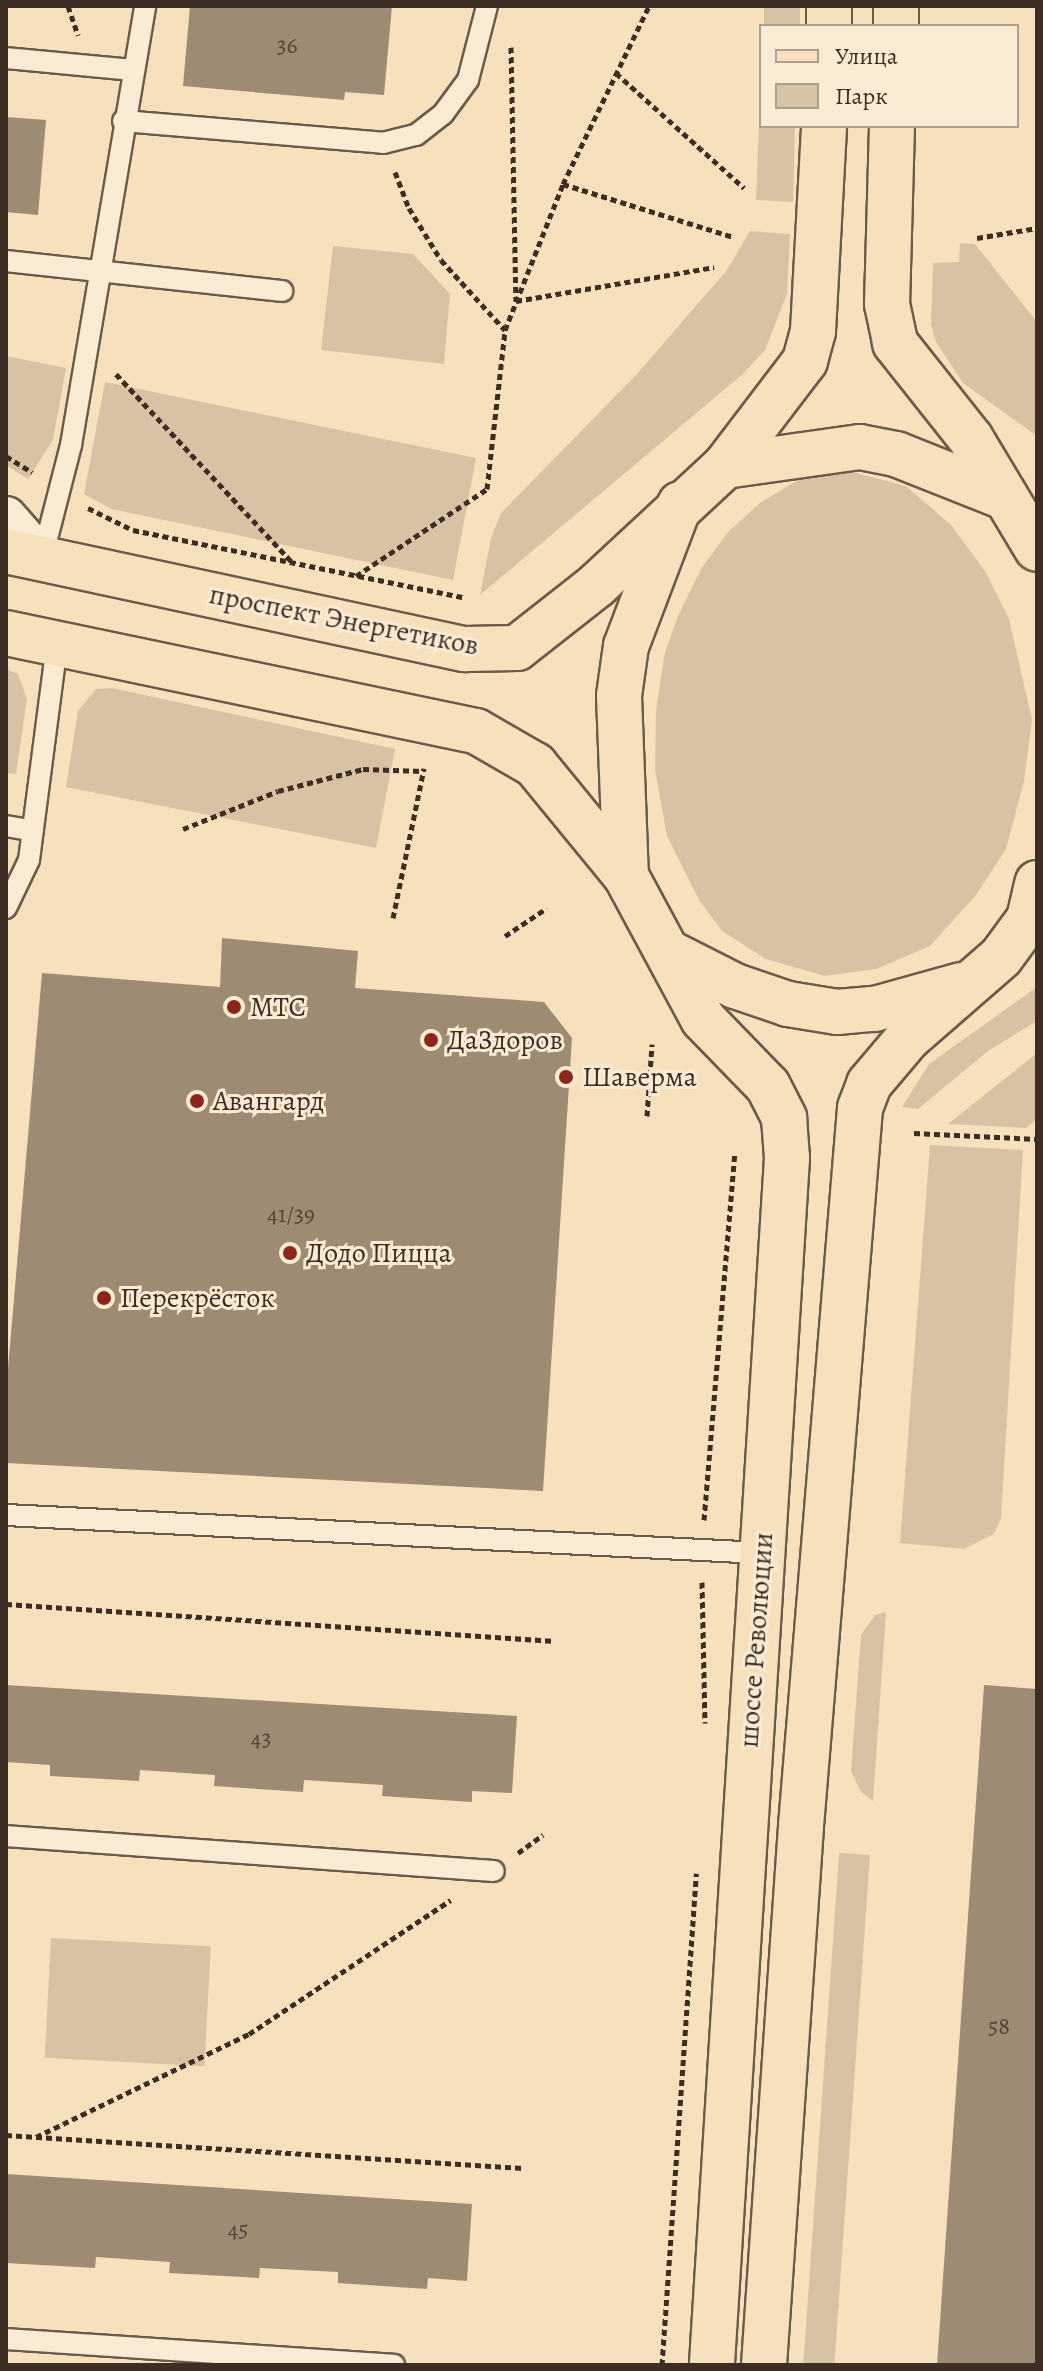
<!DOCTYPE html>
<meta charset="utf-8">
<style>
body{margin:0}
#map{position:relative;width:1043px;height:2371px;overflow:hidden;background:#f7e1bd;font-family:Alegreya,serif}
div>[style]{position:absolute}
.green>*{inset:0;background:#d7c3a3;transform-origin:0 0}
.building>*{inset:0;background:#9d8b74}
.path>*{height:5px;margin-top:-2.5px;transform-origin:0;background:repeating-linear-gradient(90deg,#3c2e25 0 6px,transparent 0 10px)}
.roads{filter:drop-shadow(2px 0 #6b5b4b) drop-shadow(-2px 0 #6b5b4b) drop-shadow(0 2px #6b5b4b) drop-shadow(0 -2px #6b5b4b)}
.service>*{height:20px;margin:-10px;padding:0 10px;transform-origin:10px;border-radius:10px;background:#faecd4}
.minor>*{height:40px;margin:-20px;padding:0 20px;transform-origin:20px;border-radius:20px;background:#faecd4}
.primary>*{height:44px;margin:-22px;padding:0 22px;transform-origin:22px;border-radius:22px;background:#f7e1bd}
.dots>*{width:22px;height:22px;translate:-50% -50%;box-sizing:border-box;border:4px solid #faecd4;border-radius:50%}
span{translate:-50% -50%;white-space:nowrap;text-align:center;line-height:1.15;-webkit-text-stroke:6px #faecd4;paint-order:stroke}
.number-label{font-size:24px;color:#544539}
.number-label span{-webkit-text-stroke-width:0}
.street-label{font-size:28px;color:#3c2e25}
.poi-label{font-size:28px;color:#3c2e25}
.left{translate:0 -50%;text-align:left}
.frame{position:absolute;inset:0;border:8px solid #3c2e25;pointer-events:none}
.legend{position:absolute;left:759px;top:24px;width:260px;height:104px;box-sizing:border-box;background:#faecd4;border:2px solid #aea08e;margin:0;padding:10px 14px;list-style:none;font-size:24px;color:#3c2e25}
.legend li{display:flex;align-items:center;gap:16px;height:40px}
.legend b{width:40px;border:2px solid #aea08e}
</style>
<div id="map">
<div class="green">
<div style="left:764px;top:6px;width:36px;height:20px"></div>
<div style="clip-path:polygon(761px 72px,761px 126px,795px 126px,793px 202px,756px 200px)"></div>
<div style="clip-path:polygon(750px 231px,790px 234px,787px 294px,765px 350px,744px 373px,480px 595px,491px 538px,501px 513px,637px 374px,727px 270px)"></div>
<div style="clip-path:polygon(960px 243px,975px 244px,1037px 322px,1037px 436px,963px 383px,936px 342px,931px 325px,933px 263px,959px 262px)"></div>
<div style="clip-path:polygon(333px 246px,413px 254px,450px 294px,444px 364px,321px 350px)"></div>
<div style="clip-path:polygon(6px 356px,66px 368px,53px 440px,28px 479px,6px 465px)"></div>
<div style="clip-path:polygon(105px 382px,476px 458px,453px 580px,111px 509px,84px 494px)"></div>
<div style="clip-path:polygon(848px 471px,906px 486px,951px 525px,985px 571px,1009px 619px,1032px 720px,1024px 781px,1006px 849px,976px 895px,930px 946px,876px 969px,825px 976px,766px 959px,722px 931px,699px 900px,667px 836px,655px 770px,656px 712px,664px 656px,678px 616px,701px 569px,729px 531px,760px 503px,803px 477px)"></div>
<div style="clip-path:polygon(6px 669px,18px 674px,27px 699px,16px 774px,6px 773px)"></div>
<div style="clip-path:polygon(112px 688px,395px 749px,376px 848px,66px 787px,78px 711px,96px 689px)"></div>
<div style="clip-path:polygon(1037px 987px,1037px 1021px,988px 1051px,918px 1109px,902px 1107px,929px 1064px)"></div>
<div style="clip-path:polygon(1037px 1053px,1037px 1119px,1026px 1128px,948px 1124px)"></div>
<div style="clip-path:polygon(930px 1145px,1023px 1150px,1001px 1518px,994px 1534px,964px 1549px,900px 1543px)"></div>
<div style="clip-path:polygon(886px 1612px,873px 1801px,861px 1792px,851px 1771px,861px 1635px,875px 1615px)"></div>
<div style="left:870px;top:1855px;width:511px;height:31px;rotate:94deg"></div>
<div style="left:51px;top:1938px;width:160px;height:120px;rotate:3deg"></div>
</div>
<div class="building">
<div style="clip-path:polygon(190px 6px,392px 6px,384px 95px,345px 92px,344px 100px,183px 86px)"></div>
<div style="clip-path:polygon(6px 117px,46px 120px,38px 215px,6px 212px)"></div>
<div style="clip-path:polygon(222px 938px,358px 951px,355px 988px,544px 1002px,572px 1038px,543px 1491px,6px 1463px,6px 1392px,42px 973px,220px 987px)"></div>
<div style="clip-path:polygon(6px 1685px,517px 1716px,512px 1793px,472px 1791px,472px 1802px,382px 1796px,383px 1785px,304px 1780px,303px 1792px,214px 1786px,215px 1775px,140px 1770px,139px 1781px,50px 1776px,50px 1765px,6px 1762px)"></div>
<div style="clip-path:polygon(984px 1685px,1037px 1689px,1037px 2365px,937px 2365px)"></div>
<div style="clip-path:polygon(6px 2174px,472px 2204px,467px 2281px,428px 2278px,427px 2289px,338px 2283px,338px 2272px,260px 2268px,259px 2278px,169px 2273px,170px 2262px,96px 2257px,95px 2268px,6px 2263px)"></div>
</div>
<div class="path">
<div style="left:68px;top:6px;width:31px;rotate:71deg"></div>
<div style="left:511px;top:47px;width:254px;rotate:88.9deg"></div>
<div style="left:516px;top:301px;width:201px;rotate:-9.7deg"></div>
<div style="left:616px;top:73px;width:172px;rotate:41.9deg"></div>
<div style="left:395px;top:172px;width:39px;rotate:69deg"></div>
<div style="left:409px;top:208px;width:61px;rotate:58.4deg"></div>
<div style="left:441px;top:260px;width:95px;rotate:47.6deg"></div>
<div style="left:563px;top:184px;width:178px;rotate:17.3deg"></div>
<div style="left:977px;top:238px;width:61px;rotate:-9.5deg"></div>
<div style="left:116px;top:374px;width:258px;rotate:46.9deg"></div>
<div style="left:6px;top:456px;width:31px;rotate:32deg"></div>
<div style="left:88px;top:508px;width:50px;rotate:26.1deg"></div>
<div style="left:133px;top:530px;width:337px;rotate:11.5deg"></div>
<div style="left:356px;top:576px;width:157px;rotate:-33.6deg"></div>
<div style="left:487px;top:489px;width:160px;rotate:-83.5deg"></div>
<div style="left:505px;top:330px;width:157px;rotate:-68.3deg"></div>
<div style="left:563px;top:184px;width:198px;rotate:-64.2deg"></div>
<div style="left:183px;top:829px;width:102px;rotate:-21.8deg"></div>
<div style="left:278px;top:791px;width:88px;rotate:-14.5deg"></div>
<div style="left:363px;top:769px;width:60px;rotate:1.9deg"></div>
<div style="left:393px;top:918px;width:153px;rotate:-78.3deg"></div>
<div style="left:505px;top:936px;width:50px;rotate:-33.7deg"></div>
<div style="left:647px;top:1116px;width:72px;rotate:-86deg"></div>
<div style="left:914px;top:1133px;width:123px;rotate:2.8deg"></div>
<div style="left:704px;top:1520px;width:367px;rotate:-85.2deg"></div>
<div style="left:702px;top:1582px;width:141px;rotate:88.8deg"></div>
<div style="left:6px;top:1604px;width:550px;rotate:3.86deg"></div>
<div style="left:518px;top:1853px;width:31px;rotate:-36deg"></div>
<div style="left:6px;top:2135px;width:517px;rotate:3.66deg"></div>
<div style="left:36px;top:2137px;width:237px;rotate:-25.8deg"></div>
<div style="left:249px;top:2034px;width:242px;rotate:-33.6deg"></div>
<div style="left:662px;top:2365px;width:493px;rotate:-86deg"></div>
</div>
<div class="roads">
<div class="service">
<div style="left:6px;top:58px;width:128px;rotate:5.4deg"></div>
<div style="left:123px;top:121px;width:261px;rotate:4.8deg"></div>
<div style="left:383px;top:143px;width:34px;rotate:-14deg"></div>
<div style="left:416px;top:135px;width:34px;rotate:-38deg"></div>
<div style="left:443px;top:114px;width:42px;rotate:-53.7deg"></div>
<div style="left:468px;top:80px;width:76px;rotate:-75.6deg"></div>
<div style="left:6px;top:261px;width:278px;rotate:6.2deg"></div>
<div style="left:42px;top:558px;width:117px;rotate:-75.6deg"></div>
<div style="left:71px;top:445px;width:445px;rotate:-80.4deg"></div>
<div style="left:6px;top:826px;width:27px;rotate:10deg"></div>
<div style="left:6px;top:908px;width:53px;rotate:-64.4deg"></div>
<div style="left:29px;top:860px;width:219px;rotate:-82.6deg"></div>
<div style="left:6px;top:1515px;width:757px;rotate:2.88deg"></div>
<div style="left:6px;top:1836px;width:489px;rotate:4.1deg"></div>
<div style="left:6px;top:2339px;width:389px;rotate:3.8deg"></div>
</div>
<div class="minor">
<div style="left:6px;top:517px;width:55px;rotate:48.7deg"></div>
</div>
<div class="primary">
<div style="left:829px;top:26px;width:20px;rotate:-90deg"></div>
<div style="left:896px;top:26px;width:20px;rotate:-90deg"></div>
<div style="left:892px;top:126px;width:178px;rotate:91.6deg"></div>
<div style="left:887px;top:304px;width:40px;rotate:78deg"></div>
<div style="left:895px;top:343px;width:122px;rotate:51.6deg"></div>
<div style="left:971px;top:439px;width:128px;rotate:59deg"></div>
<div style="left:725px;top:466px;width:136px;rotate:-8deg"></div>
<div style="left:860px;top:447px;width:37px;rotate:11deg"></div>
<div style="left:896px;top:454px;width:116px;rotate:21.7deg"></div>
<div style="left:680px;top:504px;width:152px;rotate:110.8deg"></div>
<div style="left:626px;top:646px;width:50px;rotate:98deg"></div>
<div style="left:619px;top:696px;width:180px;rotate:87.8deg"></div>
<div style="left:626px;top:876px;width:162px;rotate:61.7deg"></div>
<div style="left:703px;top:1019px;width:93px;rotate:45.9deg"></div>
<div style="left:768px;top:1086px;width:36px;rotate:63deg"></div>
<div style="left:784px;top:1118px;width:40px;rotate:85.7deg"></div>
<div style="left:787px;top:1158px;width:1209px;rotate:93.56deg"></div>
<div style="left:6px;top:551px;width:469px;rotate:12.1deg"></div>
<div style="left:465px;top:649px;width:52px;rotate:-1.1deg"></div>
<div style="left:517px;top:648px;width:102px;rotate:-38.2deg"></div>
<div style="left:597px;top:585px;width:175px;rotate:-42.9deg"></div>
<div style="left:725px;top:466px;width:132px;rotate:-52.7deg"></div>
<div style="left:805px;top:361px;width:31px;rotate:-75deg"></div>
<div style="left:813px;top:331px;width:205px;rotate:-86.9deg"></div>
<div style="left:6px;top:633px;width:480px;rotate:11.8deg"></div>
<div style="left:476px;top:731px;width:68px;rotate:30deg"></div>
<div style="left:535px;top:765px;width:144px;rotate:50.7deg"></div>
<div style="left:670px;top:953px;width:73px;rotate:26.9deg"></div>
<div style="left:735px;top:986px;width:56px;rotate:18.8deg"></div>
<div style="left:788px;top:1004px;width:50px;rotate:9.3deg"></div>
<div style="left:837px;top:1012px;width:38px;rotate:-5deg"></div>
<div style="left:875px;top:1009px;width:89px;rotate:-15.6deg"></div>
<div style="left:764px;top:2365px;width:540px;rotate:-86.07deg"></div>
<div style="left:801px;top:1826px;width:720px;rotate:-85.3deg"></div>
<div style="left:860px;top:1108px;width:26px;rotate:-69deg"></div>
<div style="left:869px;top:1084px;width:59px;rotate:-49.8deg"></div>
<div style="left:907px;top:1039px;width:125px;rotate:-41.1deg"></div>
<div style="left:1001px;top:957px;width:47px;rotate:-53.6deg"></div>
<div style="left:1029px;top:919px;width:37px;rotate:-77deg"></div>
</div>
</div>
<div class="dots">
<div style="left:234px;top:1007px;background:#8f2418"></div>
<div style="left:431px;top:1040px;background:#8f2418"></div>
<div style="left:566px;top:1077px;background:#8f2418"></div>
<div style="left:197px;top:1101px;background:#8f2418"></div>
<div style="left:290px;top:1253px;background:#8f2418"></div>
<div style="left:104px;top:1298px;background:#8f2418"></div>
</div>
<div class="number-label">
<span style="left:287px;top:46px">36</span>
<span style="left:291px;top:1215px">41/39</span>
<span style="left:261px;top:1739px">43</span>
<span style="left:999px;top:2027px">58</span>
<span style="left:238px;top:2230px">45</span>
</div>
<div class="street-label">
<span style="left:344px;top:620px;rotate:11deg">проспект Энергетиков</span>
<span style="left:756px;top:1640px;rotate:-86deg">шоссе Революции</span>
</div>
<div class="poi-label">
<span class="left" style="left:250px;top:1007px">МТС</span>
<span class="left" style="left:447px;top:1040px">ДаЗдоров</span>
<span class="left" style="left:582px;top:1077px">Шаверма</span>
<span class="left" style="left:213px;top:1101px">Авангард</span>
<span class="left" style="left:306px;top:1253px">Додо Пицца</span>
<span class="left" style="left:120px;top:1298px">Перекрёсток</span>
</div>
<div class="frame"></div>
<ul class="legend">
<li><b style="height:10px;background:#f7e1bd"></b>Улица</li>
<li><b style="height:22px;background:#d7c3a3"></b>Парк</li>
</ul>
</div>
